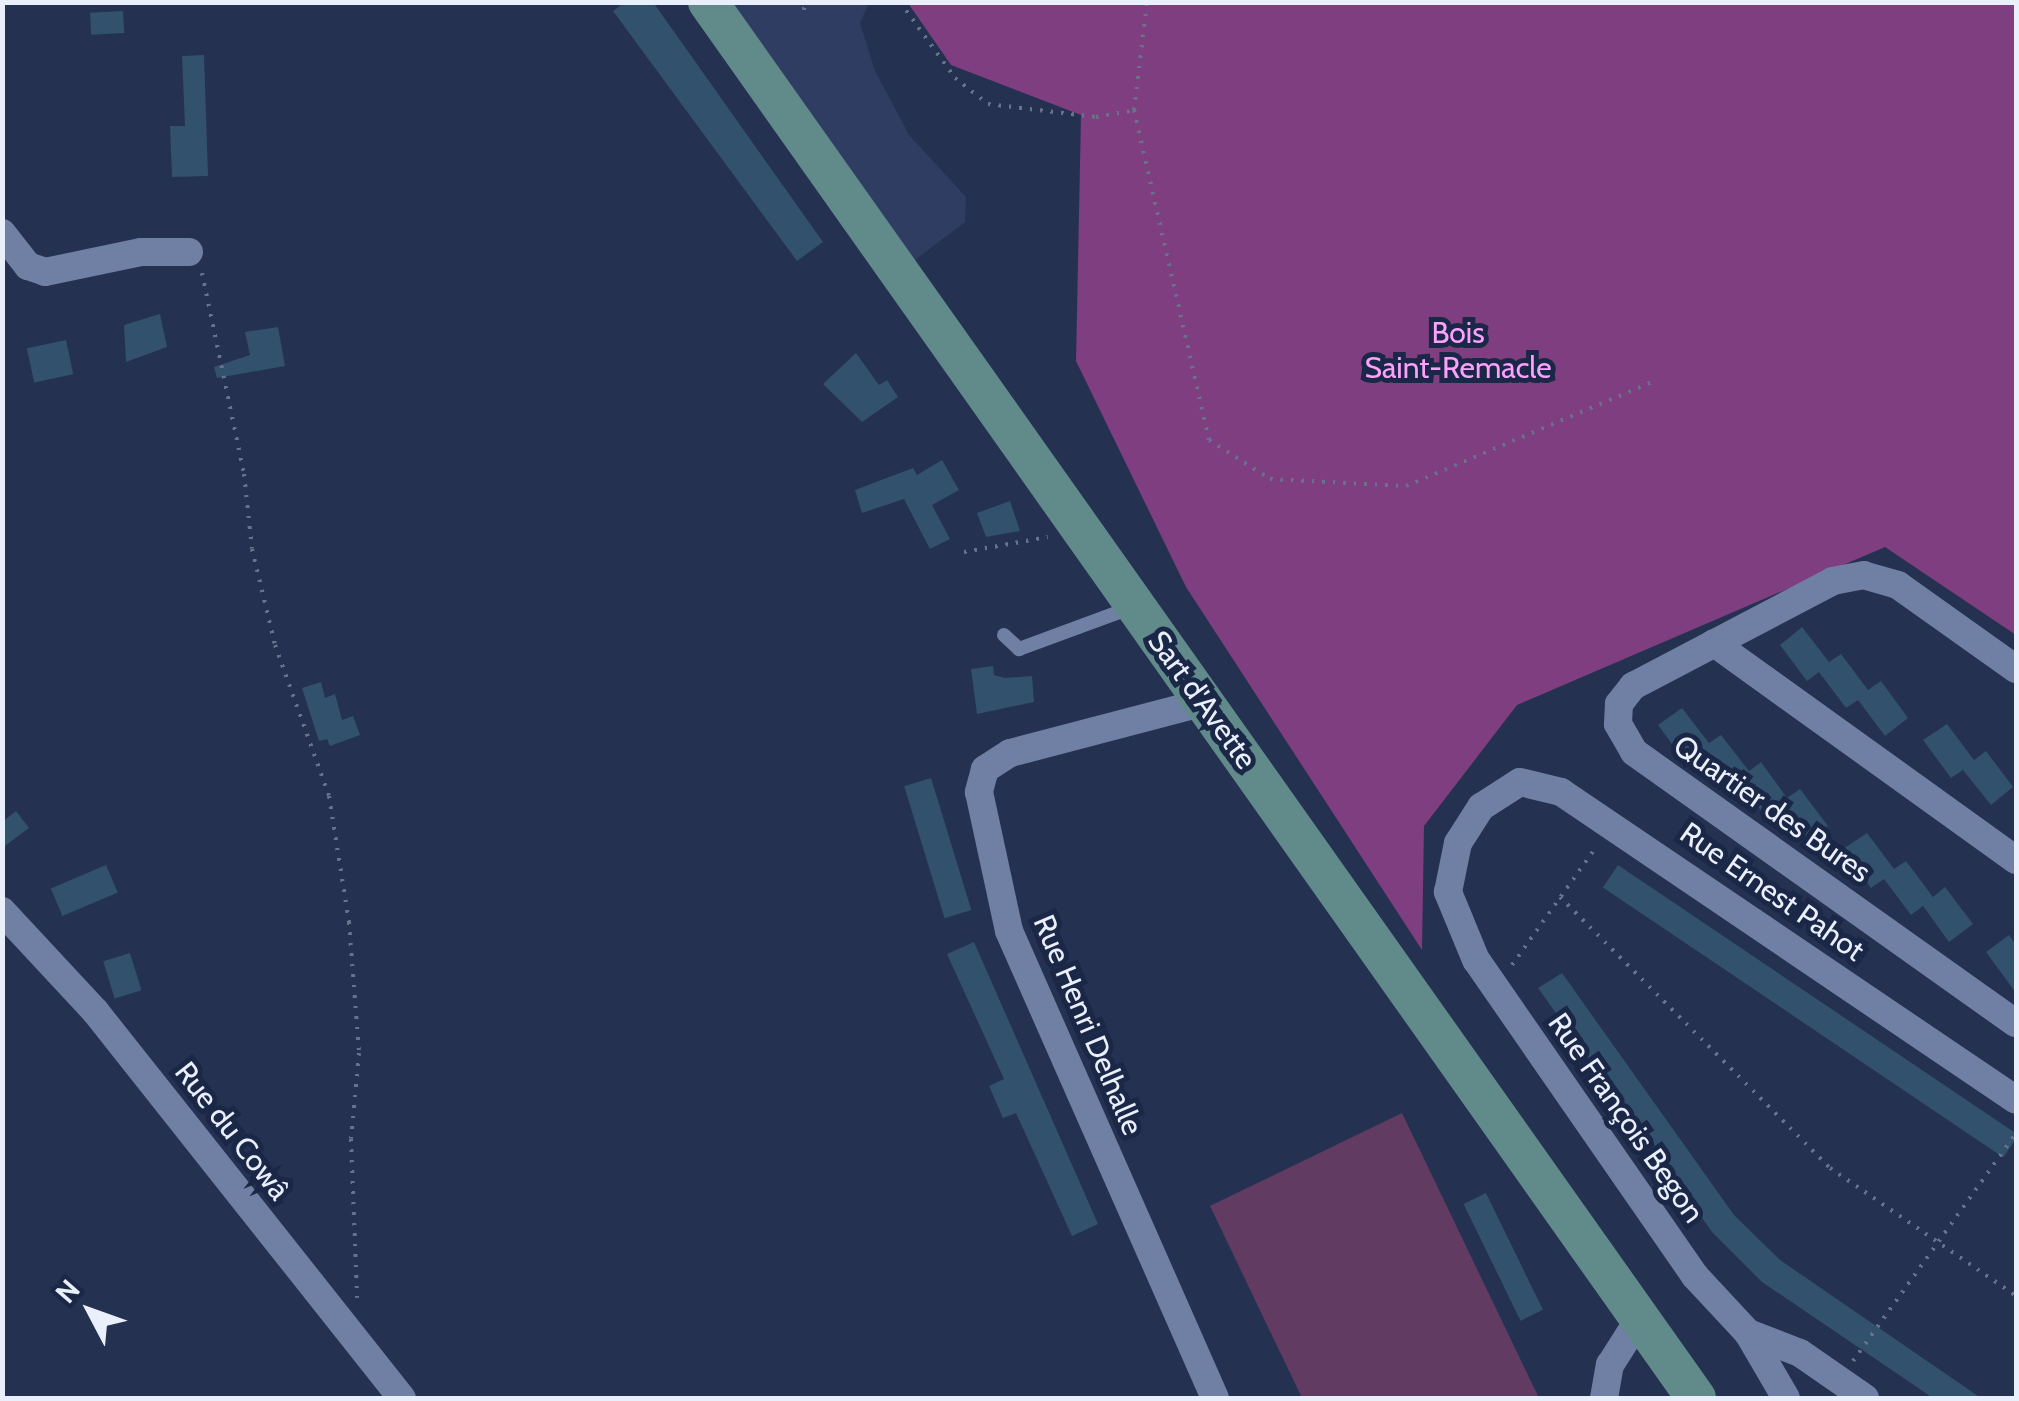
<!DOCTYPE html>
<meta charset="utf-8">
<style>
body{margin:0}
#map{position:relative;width:2019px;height:1401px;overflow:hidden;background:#253151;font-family:Cabin,sans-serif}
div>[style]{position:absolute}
.built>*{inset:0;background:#2f3d62}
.green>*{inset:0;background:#623b63}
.forest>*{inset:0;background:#7e3e80}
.building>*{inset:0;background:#31516d;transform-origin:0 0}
.path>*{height:4px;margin-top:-2px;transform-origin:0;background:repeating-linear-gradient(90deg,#68728b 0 2.5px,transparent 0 10.5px)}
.lane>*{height:14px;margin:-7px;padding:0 7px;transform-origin:7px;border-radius:7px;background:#7080a5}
.street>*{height:28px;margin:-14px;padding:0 14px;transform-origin:14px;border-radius:14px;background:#7080a5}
.secondary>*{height:40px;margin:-20px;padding:0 20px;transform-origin:20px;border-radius:20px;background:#618a8b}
span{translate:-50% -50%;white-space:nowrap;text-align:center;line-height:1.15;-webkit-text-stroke:10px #1b2746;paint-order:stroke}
.park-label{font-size:30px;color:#fba1fc}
.street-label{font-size:30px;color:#eaeffc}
.frame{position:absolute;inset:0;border:5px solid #eaeffc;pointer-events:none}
.north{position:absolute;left:40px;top:1261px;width:100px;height:100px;-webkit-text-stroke:8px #1b2746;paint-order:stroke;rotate:311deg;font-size:28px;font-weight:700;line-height:40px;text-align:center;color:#eaeffc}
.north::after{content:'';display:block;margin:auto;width:35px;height:45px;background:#eaeffc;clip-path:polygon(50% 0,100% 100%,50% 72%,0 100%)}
</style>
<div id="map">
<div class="built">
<div style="clip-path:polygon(721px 3px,869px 3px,860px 23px,875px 71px,909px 135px,966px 197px,965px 222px,911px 263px)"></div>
</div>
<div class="green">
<div style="clip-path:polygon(1402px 1113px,1539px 1398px,1302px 1398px,1210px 1206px)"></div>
</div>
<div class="forest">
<div style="clip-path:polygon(908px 3px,2016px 3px,2016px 635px,1885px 547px,1517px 705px,1424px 826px,1422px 950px,1186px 587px,1076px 361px,1081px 115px,951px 65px)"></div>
</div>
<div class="building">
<div style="clip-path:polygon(625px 2px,653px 2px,823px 242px,797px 261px,613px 11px)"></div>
<div style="left:123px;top:11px;width:22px;height:33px;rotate:87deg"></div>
<div style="clip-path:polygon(204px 55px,208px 176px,172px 177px,170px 126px,185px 126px,182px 56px)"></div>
<div style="clip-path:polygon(160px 314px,167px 347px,126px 362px,124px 325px)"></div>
<div style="clip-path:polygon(278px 327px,285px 366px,217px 378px,214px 367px,250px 355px,245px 332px)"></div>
<div style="left:66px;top:340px;width:35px;height:40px;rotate:78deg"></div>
<div style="clip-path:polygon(856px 353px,879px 385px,887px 380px,898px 397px,862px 422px,823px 384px)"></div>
<div style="clip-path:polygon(942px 460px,959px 490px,932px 505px,950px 539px,930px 549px,904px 499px,862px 513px,855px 490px,913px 468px,917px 475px)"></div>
<div style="clip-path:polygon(1010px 501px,1020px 531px,986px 537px,977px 513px)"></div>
<div style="clip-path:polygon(1802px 627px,1829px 662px,1841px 654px,1868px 690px,1881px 681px,1908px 718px,1885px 736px,1858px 700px,1846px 708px,1819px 672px,1807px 681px,1780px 645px)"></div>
<div style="clip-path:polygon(993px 666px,994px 675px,1005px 678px,1032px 676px,1034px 702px,977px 714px,971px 669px)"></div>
<div style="clip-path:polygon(321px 682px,325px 698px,335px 694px,342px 720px,353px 716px,360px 735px,330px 746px,327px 739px,319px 741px,302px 688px)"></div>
<div style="clip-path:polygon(1682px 708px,1709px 743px,1721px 735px,1749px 771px,1761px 762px,1787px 798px,1800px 789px,1828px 826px,1804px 844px,1777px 808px,1765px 816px,1738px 780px,1726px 789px,1699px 754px,1686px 763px,1658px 725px)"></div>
<div style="clip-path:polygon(1947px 724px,1974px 760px,1986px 751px,2013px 787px,1991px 805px,1963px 770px,1951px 778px,1923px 740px)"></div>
<div style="left:931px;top:778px;width:138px;height:28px;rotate:73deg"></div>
<div style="clip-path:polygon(16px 811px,29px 828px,2px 848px,2px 822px)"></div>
<div style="clip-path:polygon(1867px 833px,1894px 869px,1906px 861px,1933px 897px,1945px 887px,1973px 924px,1949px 942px,1923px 906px,1911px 915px,1884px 879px,1871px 888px,1843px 849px)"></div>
<div style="left:106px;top:865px;width:30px;height:60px;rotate:67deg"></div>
<div style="left:1618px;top:865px;width:483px;height:27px;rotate:34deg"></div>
<div style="clip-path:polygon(2009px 935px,2016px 945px,2016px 993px,1986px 952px)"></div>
<div style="clip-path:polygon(974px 942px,1098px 1224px,1072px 1236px,1016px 1113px,1003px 1118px,989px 1086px,1004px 1079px,947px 954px)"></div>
<div style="left:130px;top:953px;width:39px;height:28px;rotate:73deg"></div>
<div style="clip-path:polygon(1562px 973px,1734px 1215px,1780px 1260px,1981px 1398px,1933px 1398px,1762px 1282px,1712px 1232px,1538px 988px)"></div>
<div style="left:1486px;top:1193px;width:130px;height:25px;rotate:64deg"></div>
</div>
<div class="path">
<div style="left:900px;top:2px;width:94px;rotate:54.1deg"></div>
<div style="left:955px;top:78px;width:42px;rotate:38.2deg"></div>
<div style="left:988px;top:104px;width:109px;rotate:6.9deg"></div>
<div style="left:1096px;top:117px;width:39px;rotate:-10deg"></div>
<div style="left:1134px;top:110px;width:338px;rotate:77.2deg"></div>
<div style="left:1209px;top:440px;width:72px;rotate:32.6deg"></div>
<div style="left:1270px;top:479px;width:136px;rotate:2.9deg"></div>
<div style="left:1406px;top:486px;width:267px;rotate:-22.9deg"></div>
<div style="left:804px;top:10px;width:8px;rotate:-83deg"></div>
<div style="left:1134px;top:110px;width:109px;rotate:-83.1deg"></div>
<div style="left:202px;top:273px;width:205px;rotate:78.2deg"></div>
<div style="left:244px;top:474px;width:75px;rotate:83.9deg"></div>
<div style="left:252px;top:549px;width:99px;rotate:76.5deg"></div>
<div style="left:275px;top:645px;width:160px;rotate:70.3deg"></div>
<div style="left:329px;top:796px;width:128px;rotate:81deg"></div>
<div style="left:349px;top:922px;width:131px;rotate:85.6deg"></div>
<div style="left:359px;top:1053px;width:86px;rotate:95.3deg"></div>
<div style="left:351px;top:1139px;width:159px;rotate:87.8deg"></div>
<div style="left:964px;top:552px;width:85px;rotate:-10.1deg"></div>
<div style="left:1560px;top:897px;width:383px;rotate:45.1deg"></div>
<div style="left:1830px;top:1168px;width:226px;rotate:34.5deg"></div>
<div style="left:1512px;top:965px;width:146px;rotate:-54.5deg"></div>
<div style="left:1853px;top:1361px;width:280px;rotate:-54.4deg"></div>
</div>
<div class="lane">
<div style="left:1004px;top:635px;width:21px;rotate:43deg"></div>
<div style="left:1019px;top:649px;width:118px;rotate:-20.3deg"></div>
</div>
<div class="street">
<div style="left:2px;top:233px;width:42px;rotate:51.8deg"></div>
<div style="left:28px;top:266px;width:18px;rotate:19deg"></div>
<div style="left:45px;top:272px;width:98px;rotate:-11.8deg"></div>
<div style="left:141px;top:252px;width:48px"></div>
<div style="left:1714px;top:643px;width:372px;rotate:35.7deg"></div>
<div style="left:2016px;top:669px;width:145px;rotate:-144.6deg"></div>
<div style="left:1898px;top:585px;width:35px;rotate:-164deg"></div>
<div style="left:1864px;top:575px;width:32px;rotate:169deg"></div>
<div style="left:1833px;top:581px;width:226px;rotate:152.3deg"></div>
<div style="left:1633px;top:686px;width:23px;rotate:128deg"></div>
<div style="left:1619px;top:704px;width:20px;rotate:93deg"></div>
<div style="left:1618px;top:724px;width:32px;rotate:60deg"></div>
<div style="left:1634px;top:752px;width:468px;rotate:35.4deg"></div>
<div style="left:1205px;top:702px;width:202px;rotate:165.3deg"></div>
<div style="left:1010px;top:753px;width:30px;rotate:147deg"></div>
<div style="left:985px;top:769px;width:24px;rotate:105deg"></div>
<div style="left:979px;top:792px;width:142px;rotate:77.8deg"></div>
<div style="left:1009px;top:931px;width:510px;rotate:66.2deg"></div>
<div style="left:2px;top:911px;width:137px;rotate:47.1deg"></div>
<div style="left:95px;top:1011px;width:494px;rotate:51.6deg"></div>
<div style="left:1748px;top:1333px;width:75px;rotate:59.7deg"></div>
<div style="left:1604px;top:1398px;width:34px;rotate:-80deg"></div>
<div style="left:1610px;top:1365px;width:58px;rotate:-57.7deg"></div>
<div style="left:1865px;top:1398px;width:79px;rotate:-145.3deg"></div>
<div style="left:1800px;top:1353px;width:56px;rotate:-159deg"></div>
<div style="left:1748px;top:1333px;width:78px;rotate:-132.9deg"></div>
<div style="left:1695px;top:1276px;width:384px;rotate:-124.7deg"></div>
<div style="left:1476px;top:960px;width:74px;rotate:-112.4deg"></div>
<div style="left:1448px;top:892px;width:50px;rotate:-78.5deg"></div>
<div style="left:1458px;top:843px;width:43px;rotate:-57.4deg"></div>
<div style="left:1481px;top:807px;width:46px;rotate:-32.7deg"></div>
<div style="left:1520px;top:782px;width:42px;rotate:13.7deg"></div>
<div style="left:1561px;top:792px;width:549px;rotate:34.09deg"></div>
</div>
<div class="secondary">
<div style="left:708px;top:2px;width:1710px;rotate:54.71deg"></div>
</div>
<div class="park-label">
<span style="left:1458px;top:350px">Bois<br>Saint-Remacle</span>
</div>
<div class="street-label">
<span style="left:1202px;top:700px;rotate:54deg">Sart d'Avette</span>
<span style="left:1772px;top:809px;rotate:35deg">Quartier des Bures</span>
<span style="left:1772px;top:892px;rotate:35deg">Rue Ernest Pahot</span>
<span style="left:1088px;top:1025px;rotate:67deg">Rue Henri Delhalle</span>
<span style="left:1626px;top:1118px;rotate:55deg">Rue François Begon</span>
<span style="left:232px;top:1131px;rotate:52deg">Rue du Cowâ</span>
</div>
<div class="frame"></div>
<div class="north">N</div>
</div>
